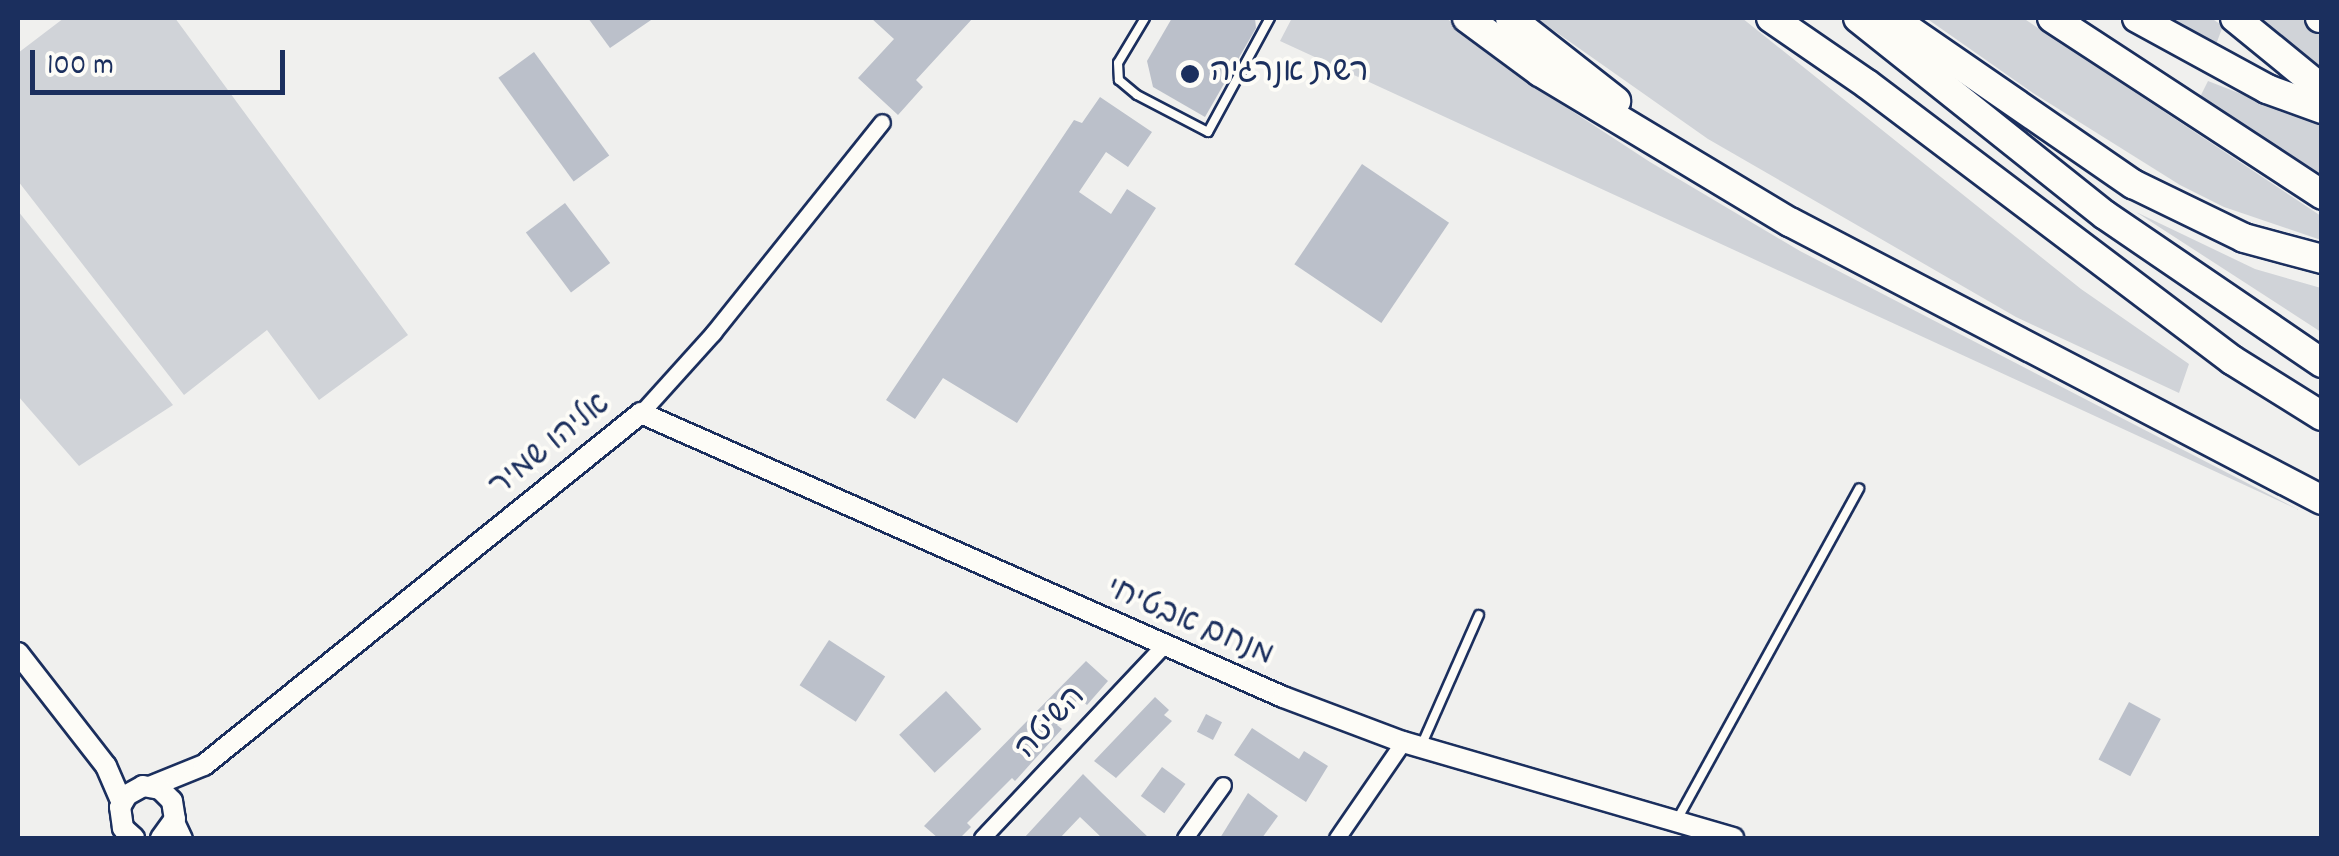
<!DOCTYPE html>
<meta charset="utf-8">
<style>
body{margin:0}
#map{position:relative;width:2339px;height:856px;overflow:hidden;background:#f0f0ee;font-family:Dekko,"Playpen Sans Hebrew",sans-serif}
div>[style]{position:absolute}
.green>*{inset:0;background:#d0d3d8}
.building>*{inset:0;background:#bbc0ca;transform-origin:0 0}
.roads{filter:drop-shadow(2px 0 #1b2f5e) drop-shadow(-2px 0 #1b2f5e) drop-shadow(0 2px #1b2f5e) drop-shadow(0 -2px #1b2f5e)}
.lane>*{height:8px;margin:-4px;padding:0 4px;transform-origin:4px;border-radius:4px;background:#fdfcf7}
.street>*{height:15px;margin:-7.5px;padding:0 7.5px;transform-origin:7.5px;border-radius:7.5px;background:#fdfcf7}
.secondary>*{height:20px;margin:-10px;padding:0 10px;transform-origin:10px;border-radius:10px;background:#fdfcf7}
.highway>*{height:28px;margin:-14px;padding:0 14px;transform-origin:14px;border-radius:14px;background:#fdfcf7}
.dots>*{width:28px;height:28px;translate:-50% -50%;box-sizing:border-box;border:5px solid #fdfcf7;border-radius:50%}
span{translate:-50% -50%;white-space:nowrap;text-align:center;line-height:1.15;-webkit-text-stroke:8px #fdfcf7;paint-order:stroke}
.poi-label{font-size:32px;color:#1b2f5e}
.left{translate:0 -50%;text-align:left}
.street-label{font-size:32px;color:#1b2f5e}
.frame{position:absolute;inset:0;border:20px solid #1b2f5e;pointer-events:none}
.scale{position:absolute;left:30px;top:50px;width:255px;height:45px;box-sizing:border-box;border:5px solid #1b2f5e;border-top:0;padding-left:12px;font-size:30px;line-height:35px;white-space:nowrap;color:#1b2f5e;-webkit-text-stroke:8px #fdfcf7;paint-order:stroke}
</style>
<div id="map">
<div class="green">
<div style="clip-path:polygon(64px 18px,175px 18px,408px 335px,319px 400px,267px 330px,184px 395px,18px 181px,18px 53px)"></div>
<div style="clip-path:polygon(1292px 18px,1446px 18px,1538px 89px,1650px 162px,1800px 251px,2299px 510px,1280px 41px)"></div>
<div style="clip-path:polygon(1536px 18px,1742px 18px,2081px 289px,2189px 364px,2179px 393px,2016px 317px,1708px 139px)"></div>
<div style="clip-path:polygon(1926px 18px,2023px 18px,2321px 216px,2321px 240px,2224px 207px,2180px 185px,2033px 93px)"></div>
<div style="clip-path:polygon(2162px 18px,2211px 18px,2223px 26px,2215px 47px)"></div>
<div style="clip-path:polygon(2255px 18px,2302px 18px,2321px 28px,2321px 70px)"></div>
<div style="clip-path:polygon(2208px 81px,2321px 125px,2321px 174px,2200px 97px)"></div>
<div style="clip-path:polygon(18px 211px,173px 405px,79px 466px,18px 396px)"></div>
<div style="clip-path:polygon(2136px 212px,2255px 269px,2321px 288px,2321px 332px)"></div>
</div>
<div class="building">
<div style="clip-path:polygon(588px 18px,654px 18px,610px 48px)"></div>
<div style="clip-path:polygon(871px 18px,973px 18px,916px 80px,923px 87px,898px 115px,858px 78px,894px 39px)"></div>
<div style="clip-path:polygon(1172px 18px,1255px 18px,1256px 28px,1205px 117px,1153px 87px,1147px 61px)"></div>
<div style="left:534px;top:52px;width:128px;height:44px;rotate:54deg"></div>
<div style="clip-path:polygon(1100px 97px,1152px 132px,1128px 167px,1106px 152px,1079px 192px,1111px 214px,1127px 189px,1156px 208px,1017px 423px,943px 378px,915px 419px,886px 400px,1074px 120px,1082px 123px)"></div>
<div style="left:1362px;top:164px;width:105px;height:121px;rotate:34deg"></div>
<div style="left:565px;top:203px;width:75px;height:49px;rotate:53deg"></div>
<div style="left:829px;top:640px;width:67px;height:54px;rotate:33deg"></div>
<div style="clip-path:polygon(1086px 661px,1108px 681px,1087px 705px,1079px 698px,1057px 725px,1062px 729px,1015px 781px,1012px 778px,967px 823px,971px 827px,960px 838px,938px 838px,924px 826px)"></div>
<div style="left:946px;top:691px;width:52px;height:64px;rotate:47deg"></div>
<div style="clip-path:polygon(1155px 697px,1169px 710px,1164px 715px,1172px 721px,1116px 778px,1094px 761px)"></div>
<div style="left:2129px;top:702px;width:36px;height:65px;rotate:28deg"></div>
<div style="left:1206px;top:714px;width:18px;height:20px;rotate:27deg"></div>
<div style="clip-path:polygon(1252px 728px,1299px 759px,1304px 751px,1328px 766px,1306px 802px,1234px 755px)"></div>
<div style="left:1162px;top:767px;width:29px;height:36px;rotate:36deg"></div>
<div style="clip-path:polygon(1083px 774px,1102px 793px,1149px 838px,1102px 838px,1080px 817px,1060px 838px,1024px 838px)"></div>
<div style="clip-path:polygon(1248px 793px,1278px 816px,1262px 838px,1220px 838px)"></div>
</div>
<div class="roads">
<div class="lane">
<div style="left:1145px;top:18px;width:52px;rotate:121deg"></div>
<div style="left:1118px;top:63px;width:17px;rotate:87deg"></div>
<div style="left:1119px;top:80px;width:23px;rotate:40deg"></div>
<div style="left:1137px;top:95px;width:80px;rotate:27.5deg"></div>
<div style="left:1208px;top:132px;width:130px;rotate:-61.5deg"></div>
<div style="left:1422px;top:744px;width:141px;rotate:-66.2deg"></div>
<div style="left:1678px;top:818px;width:376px;rotate:-61.2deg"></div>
</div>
<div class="street">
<div style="left:641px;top:413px;width:108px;rotate:-48deg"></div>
<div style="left:713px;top:333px;width:270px;rotate:-51.3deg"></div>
<div style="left:175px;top:819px;width:21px;rotate:65deg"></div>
<div style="left:982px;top:838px;width:264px;rotate:-46.7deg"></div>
<div style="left:1185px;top:838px;width:65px;rotate:-54.4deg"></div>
<div style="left:1337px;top:838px;width:116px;rotate:-55.5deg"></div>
</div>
<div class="secondary">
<div style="left:18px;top:653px;width:143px;rotate:52.1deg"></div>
<div style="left:106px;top:766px;width:40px;rotate:66.6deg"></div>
<div style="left:152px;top:786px;width:56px;rotate:-22deg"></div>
<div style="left:204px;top:765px;width:561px;rotate:-38.85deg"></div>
<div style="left:641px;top:413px;width:702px;rotate:23.86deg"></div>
<div style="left:1283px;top:697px;width:128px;rotate:20.6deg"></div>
<div style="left:1403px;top:742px;width:344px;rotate:16.2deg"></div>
<div style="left:134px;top:838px;width:15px;rotate:-138deg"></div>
<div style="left:123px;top:828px;width:21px;rotate:-98deg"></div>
<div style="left:120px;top:807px;width:14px;rotate:-60deg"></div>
<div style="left:127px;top:795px;width:18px;rotate:-29deg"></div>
<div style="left:143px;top:786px;width:17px;rotate:10deg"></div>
<div style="left:160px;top:789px;width:17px;rotate:45deg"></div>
<div style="left:172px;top:801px;width:18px;rotate:81deg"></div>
<div style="left:175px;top:819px;width:24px;rotate:126deg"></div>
</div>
<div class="highway">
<div style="left:1467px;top:18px;width:91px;rotate:36.5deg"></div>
<div style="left:1540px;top:72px;width:292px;rotate:31deg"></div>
<div style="left:1790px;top:222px;width:600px;rotate:27.59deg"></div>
<div style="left:1510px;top:18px;width:135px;rotate:38.1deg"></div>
<div style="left:1771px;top:18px;width:116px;rotate:34.5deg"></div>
<div style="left:1867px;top:84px;width:458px;rotate:37.1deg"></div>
<div style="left:2232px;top:360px;width:106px;rotate:31.9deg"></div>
<div style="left:1858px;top:18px;width:316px;rotate:38.6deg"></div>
<div style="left:2105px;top:215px;width:263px;rotate:34.3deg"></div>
<div style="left:1892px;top:18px;width:293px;rotate:34.6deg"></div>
<div style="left:2133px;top:184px;width:123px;rotate:25.9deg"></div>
<div style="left:2244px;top:238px;width:81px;rotate:15.1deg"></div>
<div style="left:2052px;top:18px;width:323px;rotate:33.2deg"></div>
<div style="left:2137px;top:18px;width:148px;rotate:28.6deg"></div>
<div style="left:2267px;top:89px;width:59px;rotate:20deg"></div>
<div style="left:2235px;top:18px;width:112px;rotate:39.2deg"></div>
<div style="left:2320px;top:18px;width:2px"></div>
</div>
</div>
<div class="dots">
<div style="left:1190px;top:74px;background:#1b2f5e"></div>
</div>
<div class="poi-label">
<span class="left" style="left:1210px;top:74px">רשת אנרגיה</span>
</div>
<div class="street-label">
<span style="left:551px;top:447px;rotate:-39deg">אליהו שמיר</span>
<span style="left:1189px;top:624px;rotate:23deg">מנחם אבטיחי</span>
<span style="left:1052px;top:724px;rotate:-47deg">השיטה</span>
</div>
<div class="frame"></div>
<div class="scale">100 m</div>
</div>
